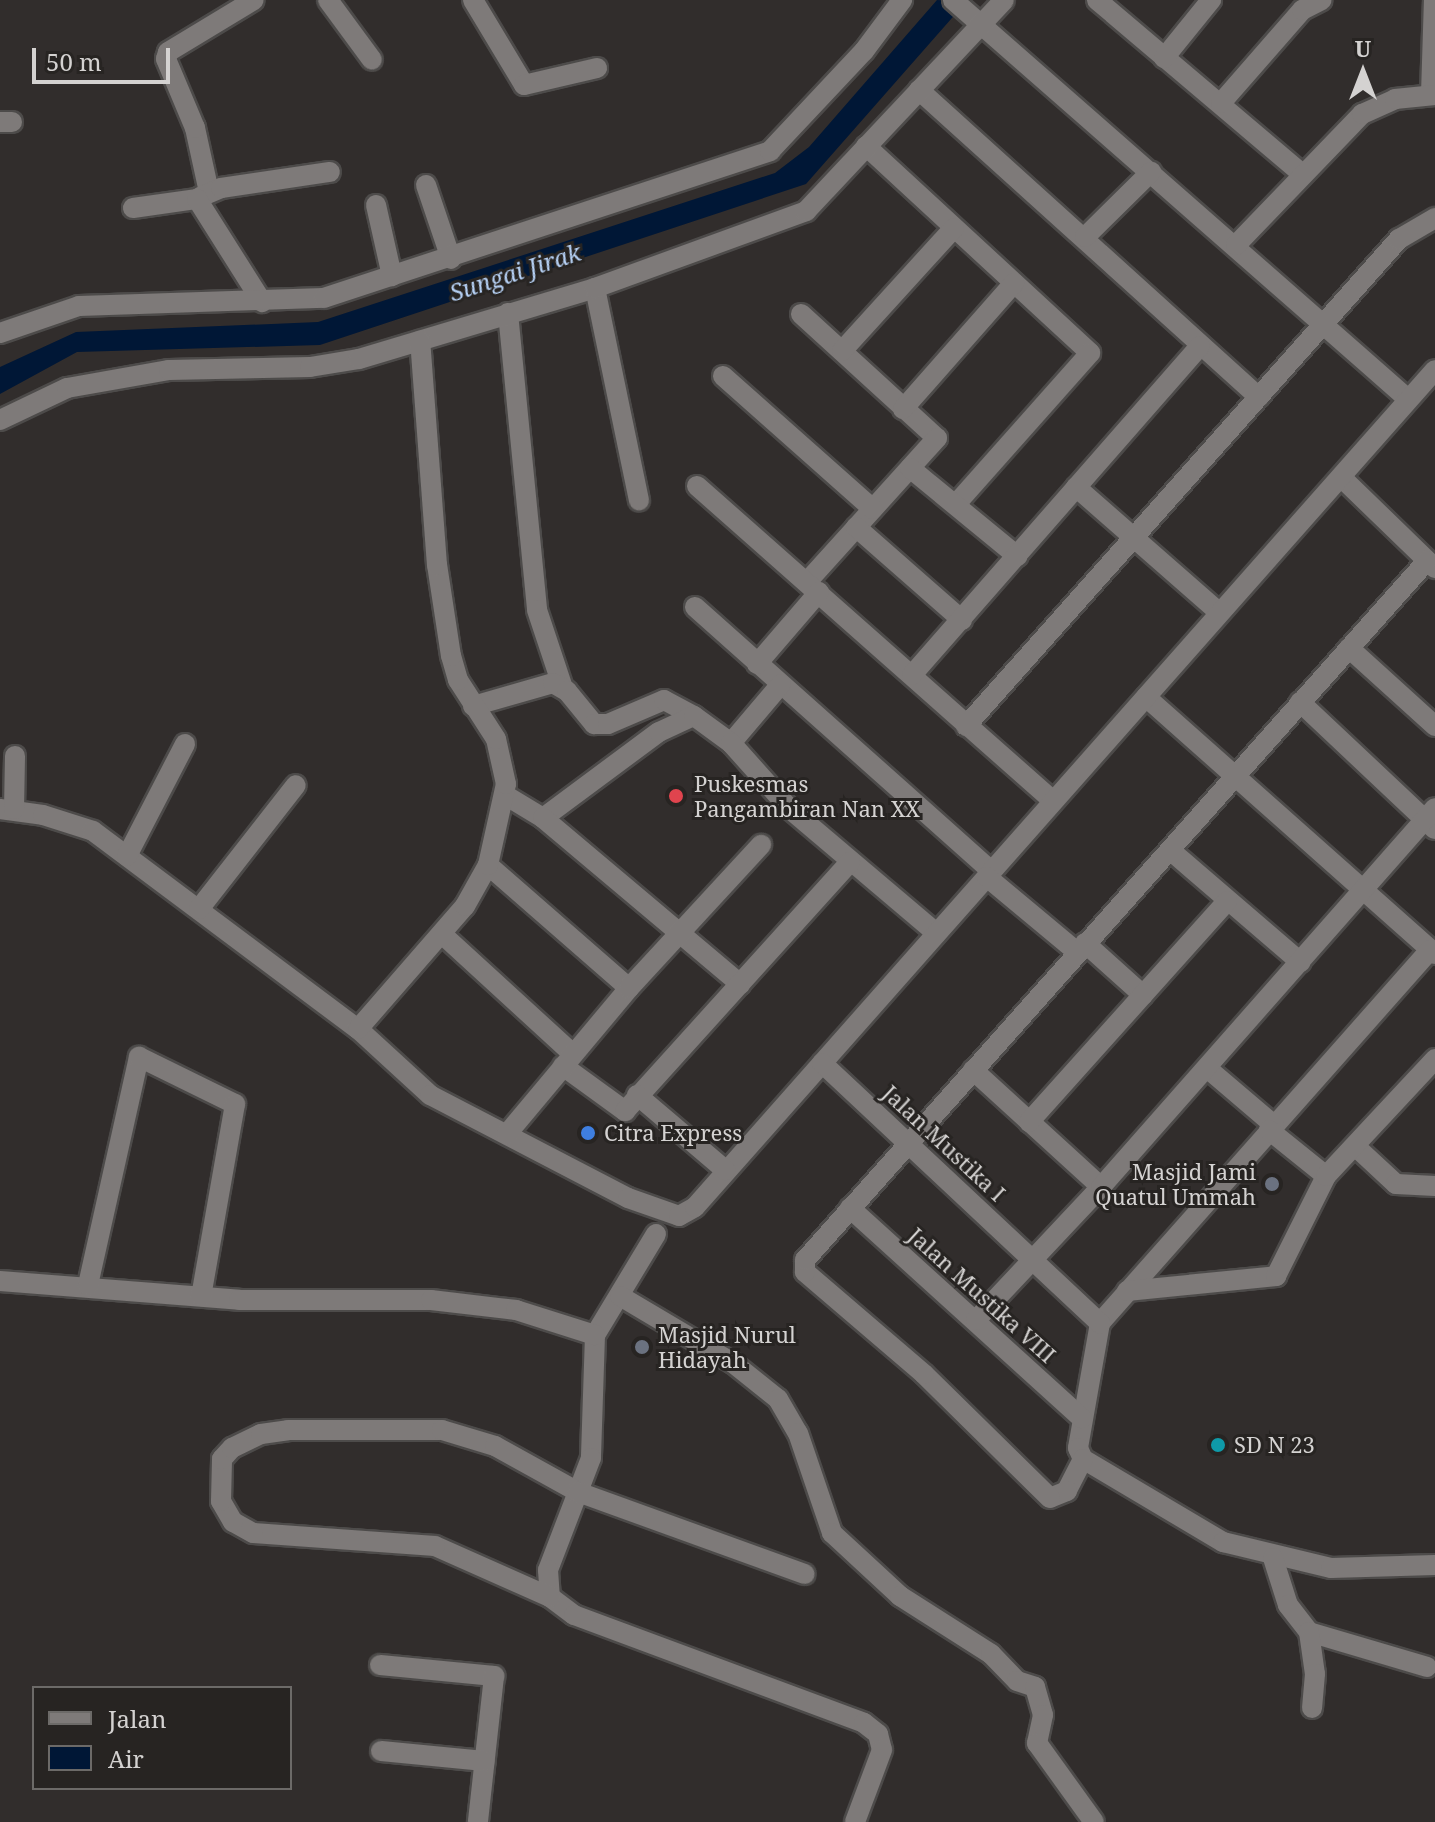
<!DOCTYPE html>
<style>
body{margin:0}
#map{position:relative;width:1435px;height:1822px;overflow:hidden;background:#312d2c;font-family:"Noto Serif",serif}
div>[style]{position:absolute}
.water>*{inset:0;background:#001736}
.roads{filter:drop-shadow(2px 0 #4d4b4a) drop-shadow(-2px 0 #4d4b4a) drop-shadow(0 2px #4d4b4a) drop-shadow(0 -2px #4d4b4a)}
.minor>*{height:20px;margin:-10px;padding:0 10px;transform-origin:10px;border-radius:10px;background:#7e7a79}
.dots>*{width:22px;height:22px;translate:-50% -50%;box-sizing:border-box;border:4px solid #272422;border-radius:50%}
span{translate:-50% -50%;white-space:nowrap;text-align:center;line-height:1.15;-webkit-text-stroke:6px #272422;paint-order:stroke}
.poi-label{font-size:22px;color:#d4d2d1}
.left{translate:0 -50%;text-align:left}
.right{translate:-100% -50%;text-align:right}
.street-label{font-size:22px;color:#d4d2d1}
.water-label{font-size:24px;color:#b6d1f5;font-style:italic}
.legend{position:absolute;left:32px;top:1686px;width:260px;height:104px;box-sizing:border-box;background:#272422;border:2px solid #6c6a68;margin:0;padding:10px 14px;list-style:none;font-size:24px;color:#d4d2d1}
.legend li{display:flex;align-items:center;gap:16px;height:40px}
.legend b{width:40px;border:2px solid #6c6a68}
.north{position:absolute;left:1323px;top:32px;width:80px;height:80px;-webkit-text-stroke:6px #272422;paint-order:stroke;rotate:0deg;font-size:22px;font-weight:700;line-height:32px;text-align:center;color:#d4d2d1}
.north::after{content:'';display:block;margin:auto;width:28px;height:36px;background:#d4d2d1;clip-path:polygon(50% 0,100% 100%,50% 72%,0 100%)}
.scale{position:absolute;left:32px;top:48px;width:138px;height:36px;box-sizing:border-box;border:4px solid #d4d2d1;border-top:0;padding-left:10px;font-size:24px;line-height:28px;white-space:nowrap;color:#d4d2d1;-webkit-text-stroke:6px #272422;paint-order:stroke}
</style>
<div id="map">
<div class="water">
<div style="clip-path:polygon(937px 0,966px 2px,806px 184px,320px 345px,77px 352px,0 394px,0 367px,76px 332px,318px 322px,775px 173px,809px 147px)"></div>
</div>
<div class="roads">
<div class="minor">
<div style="left:328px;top:0;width:74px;rotate:53.7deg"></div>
<div style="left:473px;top:0;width:99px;rotate:59deg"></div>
<div style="left:524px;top:85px;width:75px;rotate:-13.1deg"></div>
<div style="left:953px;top:0;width:605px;rotate:41.25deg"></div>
<div style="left:1097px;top:0;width:267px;rotate:40.3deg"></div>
<div style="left:1164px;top:58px;width:75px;rotate:-51deg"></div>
<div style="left:919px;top:90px;width:458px;rotate:42.1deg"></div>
<div style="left:1431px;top:94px;width:94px;rotate:-88.2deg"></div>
<div style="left:1221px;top:103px;width:123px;rotate:-48.9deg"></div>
<div style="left:1302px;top:10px;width:22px;rotate:-27deg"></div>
<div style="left:0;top:122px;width:12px"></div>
<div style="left:866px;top:146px;width:305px;rotate:42.7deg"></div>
<div style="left:1090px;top:353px;width:202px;rotate:131.6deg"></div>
<div style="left:426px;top:185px;width:78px;rotate:71.3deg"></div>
<div style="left:209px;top:192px;width:66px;rotate:-102.3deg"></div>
<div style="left:195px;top:128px;width:75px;rotate:-112.8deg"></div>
<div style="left:166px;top:59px;width:7px;rotate:-74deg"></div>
<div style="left:168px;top:52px;width:100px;rotate:-31.2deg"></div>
<div style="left:200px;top:197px;width:23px;rotate:-23deg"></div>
<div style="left:221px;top:188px;width:110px;rotate:-8.4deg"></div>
<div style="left:376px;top:205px;width:73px;rotate:77.3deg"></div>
<div style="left:133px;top:208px;width:65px;rotate:-8deg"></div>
<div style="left:197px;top:199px;width:122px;rotate:57.7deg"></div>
<div style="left:1085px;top:237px;width:93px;rotate:-44.6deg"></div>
<div style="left:1236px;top:245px;width:182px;rotate:-46.1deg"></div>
<div style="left:1362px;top:114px;width:36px;rotate:-24deg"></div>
<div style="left:1395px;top:99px;width:40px;rotate:-5.7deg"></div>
<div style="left:595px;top:288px;width:217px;rotate:78.3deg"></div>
<div style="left:508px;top:313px;width:298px;rotate:84.4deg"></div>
<div style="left:537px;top:610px;width:79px;rotate:71.6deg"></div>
<div style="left:801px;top:314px;width:184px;rotate:42.4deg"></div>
<div style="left:937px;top:438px;width:193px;rotate:132.1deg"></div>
<div style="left:0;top:333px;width:83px;rotate:-18.9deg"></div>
<div style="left:79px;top:306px;width:245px;rotate:-1.9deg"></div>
<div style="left:324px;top:298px;width:470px;rotate:-18.2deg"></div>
<div style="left:770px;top:151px;width:137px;rotate:-46.8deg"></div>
<div style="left:864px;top:51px;width:64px;rotate:-53.3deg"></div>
<div style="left:842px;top:351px;width:166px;rotate:-47.7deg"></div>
<div style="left:723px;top:376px;width:200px;rotate:41.6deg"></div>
<div style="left:903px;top:409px;width:168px;rotate:-48.6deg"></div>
<div style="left:0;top:420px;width:74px;rotate:-25.5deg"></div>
<div style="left:67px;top:388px;width:104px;rotate:-10deg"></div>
<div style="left:169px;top:370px;width:141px;rotate:-1.2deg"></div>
<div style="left:310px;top:367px;width:50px;rotate:-9.3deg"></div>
<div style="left:359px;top:359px;width:246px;rotate:-16.7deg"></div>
<div style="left:595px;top:288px;width:225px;rotate:-20deg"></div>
<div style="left:806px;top:211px;width:289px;rotate:-46.8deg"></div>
<div style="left:910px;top:468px;width:139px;rotate:39.4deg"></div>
<div style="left:1341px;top:477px;width:131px;rotate:44.1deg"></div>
<div style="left:697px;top:486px;width:474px;rotate:41.5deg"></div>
<div style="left:1076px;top:487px;width:190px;rotate:41.2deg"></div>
<div style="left:856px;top:527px;width:141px;rotate:41.3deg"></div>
<div style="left:695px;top:607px;width:397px;rotate:41.7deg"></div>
<div style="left:1349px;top:648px;width:116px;rotate:42.2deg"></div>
<div style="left:757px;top:664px;width:95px;rotate:-49.3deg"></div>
<div style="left:912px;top:675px;width:437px;rotate:-48.8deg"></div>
<div style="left:1146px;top:697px;width:387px;rotate:41.6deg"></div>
<div style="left:1300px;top:702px;width:185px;rotate:43.3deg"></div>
<div style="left:473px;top:706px;width:83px;rotate:-16deg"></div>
<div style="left:553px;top:683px;width:16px;rotate:30deg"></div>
<div style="left:567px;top:691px;width:43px;rotate:50.7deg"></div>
<div style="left:594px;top:724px;width:14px"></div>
<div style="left:608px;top:724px;width:61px;rotate:-23.2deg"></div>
<div style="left:664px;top:700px;width:34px;rotate:28deg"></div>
<div style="left:966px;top:726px;width:652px;rotate:-48.36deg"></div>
<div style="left:1399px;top:239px;width:42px;rotate:-30.3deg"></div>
<div style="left:731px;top:743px;width:77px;rotate:-49.7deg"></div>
<div style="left:505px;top:795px;width:44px;rotate:31.2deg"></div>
<div style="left:543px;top:818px;width:144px;rotate:-36.6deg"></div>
<div style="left:659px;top:732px;width:38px;rotate:-25deg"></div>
<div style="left:694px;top:716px;width:46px;rotate:36.1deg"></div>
<div style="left:731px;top:743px;width:89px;rotate:48.2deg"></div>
<div style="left:790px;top:809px;width:192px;rotate:40.3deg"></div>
<div style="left:0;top:809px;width:43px;rotate:7.9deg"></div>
<div style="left:43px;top:815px;width:52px;rotate:17.7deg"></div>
<div style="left:93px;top:831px;width:331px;rotate:36.8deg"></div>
<div style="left:358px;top:1029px;width:98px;rotate:42.5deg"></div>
<div style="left:430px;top:1095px;width:223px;rotate:27.5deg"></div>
<div style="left:628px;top:1198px;width:54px;rotate:19.4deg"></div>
<div style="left:679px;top:1216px;width:18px;rotate:-29deg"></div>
<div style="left:695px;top:1207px;width:1117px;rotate:-48.52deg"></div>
<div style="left:14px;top:809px;width:53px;rotate:-88.9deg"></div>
<div style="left:543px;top:818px;width:258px;rotate:40.1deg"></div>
<div style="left:1170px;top:850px;width:172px;rotate:40.7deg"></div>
<div style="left:127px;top:856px;width:126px;rotate:-62.6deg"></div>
<div style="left:488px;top:865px;width:187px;rotate:41.1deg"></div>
<div style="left:987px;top:877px;width:117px;rotate:39.8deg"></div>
<div style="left:199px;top:909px;width:157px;rotate:-52deg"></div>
<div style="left:443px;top:935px;width:176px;rotate:42.5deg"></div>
<div style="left:1085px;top:943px;width:78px;rotate:41.9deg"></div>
<div style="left:1430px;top:950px;width:498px;rotate:131.5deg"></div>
<div style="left:1100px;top:1323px;width:127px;rotate:100deg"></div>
<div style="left:1078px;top:1448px;width:12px;rotate:66deg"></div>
<div style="left:1083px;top:1459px;width:163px;rotate:30.7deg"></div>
<div style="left:1223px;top:1542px;width:111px;rotate:13.5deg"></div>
<div style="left:1331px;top:1568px;width:104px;rotate:-1.7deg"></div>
<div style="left:358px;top:1029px;width:163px;rotate:-49deg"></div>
<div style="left:465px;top:906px;width:47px;rotate:-60.7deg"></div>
<div style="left:488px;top:865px;width:83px;rotate:-77.5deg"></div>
<div style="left:506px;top:784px;width:46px;rotate:-102.5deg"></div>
<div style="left:496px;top:739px;width:70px;rotate:-122.8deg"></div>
<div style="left:458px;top:680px;width:25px;rotate:-106deg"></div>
<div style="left:451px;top:656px;width:92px;rotate:-98.7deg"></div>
<div style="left:437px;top:565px;width:225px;rotate:-94.3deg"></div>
<div style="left:822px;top:1063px;width:381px;rotate:43.1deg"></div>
<div style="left:563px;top:1066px;width:77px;rotate:36deg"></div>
<div style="left:625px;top:1111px;width:336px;rotate:-47.9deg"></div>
<div style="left:1207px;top:1068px;width:88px;rotate:40.4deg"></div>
<div style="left:973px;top:1070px;width:173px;rotate:42.4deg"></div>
<div style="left:637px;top:1095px;width:116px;rotate:40.4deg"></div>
<div style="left:1029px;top:1122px;width:297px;rotate:-48.1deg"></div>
<div style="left:1269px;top:1130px;width:73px;rotate:38.9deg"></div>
<div style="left:507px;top:1134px;width:190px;rotate:-50.1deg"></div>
<div style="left:629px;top:988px;width:195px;rotate:-47.3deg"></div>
<div style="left:1355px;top:1146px;width:56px;rotate:42.8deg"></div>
<div style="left:1396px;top:1184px;width:39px;rotate:3deg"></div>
<div style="left:850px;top:1208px;width:313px;rotate:42.2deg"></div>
<div style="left:656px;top:1234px;width:118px;rotate:121.1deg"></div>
<div style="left:595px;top:1335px;width:123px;rotate:91.9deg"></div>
<div style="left:591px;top:1458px;width:120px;rotate:111deg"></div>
<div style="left:548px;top:1570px;width:27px;rotate:86deg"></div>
<div style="left:550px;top:1597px;width:30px;rotate:37deg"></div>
<div style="left:574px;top:1615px;width:309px;rotate:20.4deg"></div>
<div style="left:864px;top:1723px;width:18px;rotate:38deg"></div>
<div style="left:878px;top:1734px;width:16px;rotate:76deg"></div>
<div style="left:882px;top:1750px;width:77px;rotate:110.6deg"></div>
<div style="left:0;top:1281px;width:240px;rotate:4.5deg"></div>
<div style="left:239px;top:1300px;width:192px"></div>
<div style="left:431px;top:1300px;width:86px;rotate:6.7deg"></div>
<div style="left:516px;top:1310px;width:83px;rotate:17.6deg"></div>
<div style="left:88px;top:1285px;width:234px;rotate:-77.4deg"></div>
<div style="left:139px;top:1057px;width:107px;rotate:26.1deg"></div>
<div style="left:235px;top:1104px;width:195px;rotate:100deg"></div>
<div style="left:1127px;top:1291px;width:150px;rotate:-5.7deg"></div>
<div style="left:1276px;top:1276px;width:112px;rotate:-63.4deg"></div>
<div style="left:1326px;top:1176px;width:160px;rotate:-47deg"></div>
<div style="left:620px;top:1296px;width:131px;rotate:30.7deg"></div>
<div style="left:733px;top:1363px;width:58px;rotate:38.7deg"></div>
<div style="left:778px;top:1399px;width:39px;rotate:60deg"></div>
<div style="left:798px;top:1433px;width:106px;rotate:71.2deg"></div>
<div style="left:832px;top:1533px;width:93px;rotate:42.8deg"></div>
<div style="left:900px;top:1596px;width:108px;rotate:32.5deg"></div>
<div style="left:991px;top:1654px;width:37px;rotate:46deg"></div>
<div style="left:1017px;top:1681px;width:19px;rotate:18deg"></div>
<div style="left:1035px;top:1687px;width:29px;rotate:74deg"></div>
<div style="left:1043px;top:1715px;width:29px;rotate:102deg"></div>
<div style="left:1037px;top:1743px;width:97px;rotate:54.2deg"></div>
<div style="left:976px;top:1320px;width:183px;rotate:-46.8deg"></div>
<div style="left:1101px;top:1187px;width:505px;rotate:-48.61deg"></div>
<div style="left:1083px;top:1459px;width:36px;rotate:117deg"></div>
<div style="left:1067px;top:1491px;width:18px;rotate:158deg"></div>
<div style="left:1050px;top:1498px;width:177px;rotate:-135.5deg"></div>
<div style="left:924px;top:1374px;width:157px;rotate:-139.4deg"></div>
<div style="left:805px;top:1272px;width:12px;rotate:-90deg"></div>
<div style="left:805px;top:1260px;width:936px;rotate:-48.34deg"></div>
<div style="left:1273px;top:1558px;width:49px;rotate:72.3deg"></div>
<div style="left:1288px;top:1605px;width:34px;rotate:52deg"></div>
<div style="left:1309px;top:1632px;width:123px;rotate:16.5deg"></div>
<div style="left:550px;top:1597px;width:126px;rotate:-156.1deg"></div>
<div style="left:435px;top:1546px;width:182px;rotate:-175.9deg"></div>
<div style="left:253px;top:1533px;width:23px;rotate:-151deg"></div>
<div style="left:233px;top:1522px;width:24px;rotate:-120deg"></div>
<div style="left:221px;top:1501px;width:42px;rotate:-88.6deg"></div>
<div style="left:222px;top:1459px;width:15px;rotate:-48deg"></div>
<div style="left:232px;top:1448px;width:32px;rotate:-26deg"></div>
<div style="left:261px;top:1434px;width:27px;rotate:-8deg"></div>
<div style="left:288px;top:1430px;width:154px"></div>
<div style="left:442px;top:1430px;width:55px;rotate:16.8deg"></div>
<div style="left:495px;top:1446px;width:95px;rotate:29deg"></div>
<div style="left:578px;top:1492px;width:241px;rotate:19.9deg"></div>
<div style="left:1309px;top:1632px;width:42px;rotate:81.9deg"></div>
<div style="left:1315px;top:1674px;width:34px;rotate:95deg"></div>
<div style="left:380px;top:1665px;width:115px;rotate:5.5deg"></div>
<div style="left:494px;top:1676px;width:147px;rotate:96.3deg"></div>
<div style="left:381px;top:1751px;width:104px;rotate:5.5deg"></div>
</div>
</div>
<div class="dots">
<div style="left:676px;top:796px;background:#e0444e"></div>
<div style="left:588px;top:1133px;background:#3f7fe0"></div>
<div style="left:1272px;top:1184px;background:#6b7280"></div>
<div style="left:642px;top:1347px;background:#6b7280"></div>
<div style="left:1218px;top:1445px;background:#0f9aa8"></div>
</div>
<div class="poi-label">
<span class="left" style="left:694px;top:796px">Puskesmas<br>Pangambiran Nan XX</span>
<span class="left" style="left:604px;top:1133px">Citra Express</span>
<span class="right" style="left:1256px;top:1184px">Masjid Jami<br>Quatul Ummah</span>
<span class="left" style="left:658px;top:1347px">Masjid Nurul<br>Hidayah</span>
<span class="left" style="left:1234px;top:1445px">SD N 23</span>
</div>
<div class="street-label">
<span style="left:944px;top:1143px;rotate:43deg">Jalan Mustika I</span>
<span style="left:982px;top:1295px;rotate:42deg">Jalan Mustika VIII</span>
</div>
<div class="water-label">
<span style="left:515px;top:272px;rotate:-18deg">Sungai Jirak</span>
</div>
<ul class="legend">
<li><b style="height:10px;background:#7e7a79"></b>Jalan</li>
<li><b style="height:22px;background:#001736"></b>Air</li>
</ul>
<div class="north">U</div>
<div class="scale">50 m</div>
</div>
